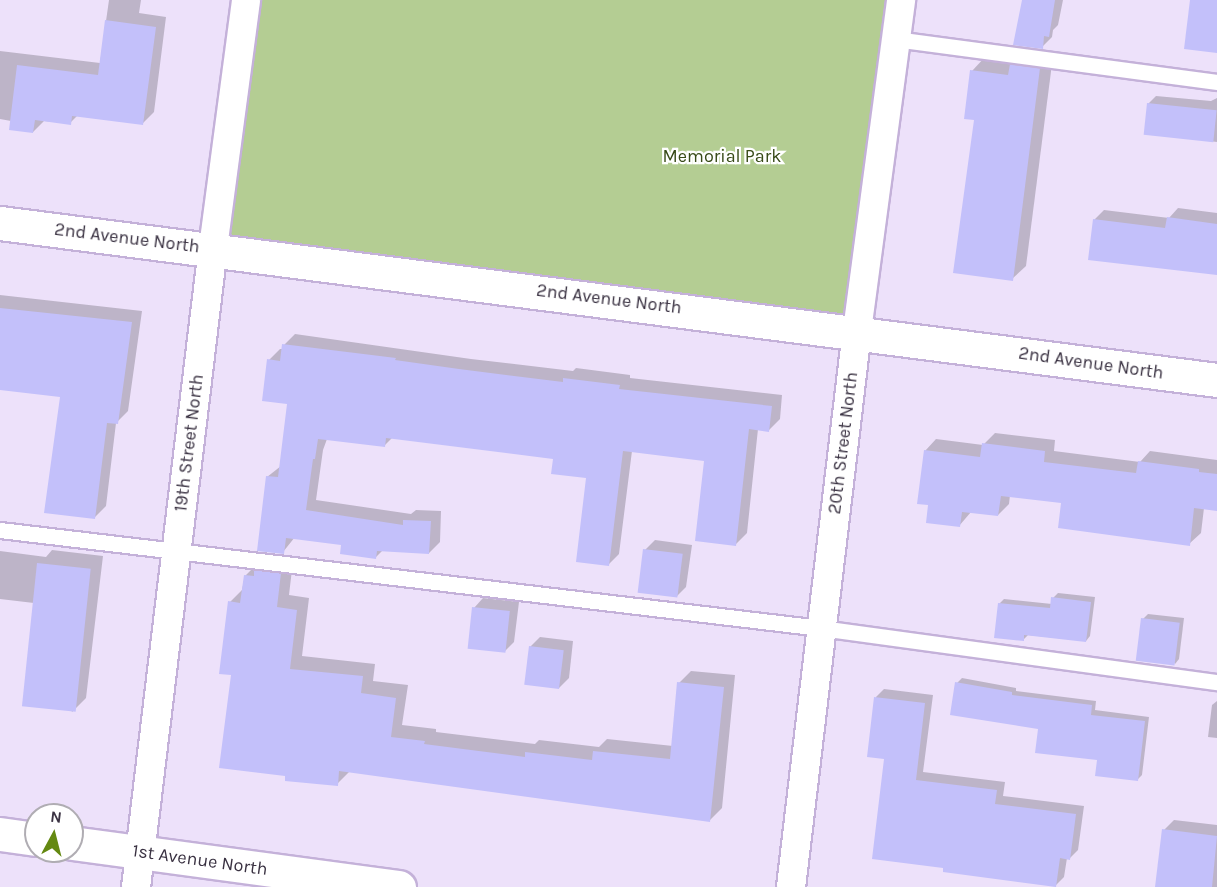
<!DOCTYPE html>
<style>
body{margin:0}
#map{position:relative;width:1217px;height:887px;overflow:hidden;background:#ede1fa;font-family:Karla,sans-serif}
div>[style]{position:absolute}
.green>*{inset:0;background:#b4cd93}
.shadow>*{inset:0;background:#0003}
.building>*{inset:0;background:#c3c0fa;transform-origin:0 0}
.roads{filter:drop-shadow(2px 0 #c4b1d9) drop-shadow(-2px 0 #c4b1d9) drop-shadow(0 2px #c4b1d9) drop-shadow(0 -2px #c4b1d9)}
.service>*{height:15px;margin:-7.5px;padding:0 7.5px;transform-origin:7.5px;border-radius:7.5px;background:#fff}
.minor>*{height:28px;margin:-14px;padding:0 14px;transform-origin:14px;border-radius:14px;background:#fff}
.secondary>*{height:33px;margin:-16.5px;padding:0 16.5px;transform-origin:16.5px;border-radius:16.5px;background:#fff}
span{translate:-50% -50%;white-space:nowrap;text-align:center;line-height:1.15;-webkit-text-stroke:4.5px #fff;paint-order:stroke}
.park-label{font-size:18px;color:#374a17}
.street-label{font-size:18px;color:#3a3242}
.north{position:absolute;left:24px;top:803px;width:60px;height:60px;box-sizing:border-box;background:#fff;border:2px solid #b0adb3;border-radius:50%;rotate:7deg;font-size:16px;font-weight:700;line-height:24px;text-align:center;color:#3a3242}
.north::after{content:'';display:block;margin:auto;width:21px;height:27px;background:#648911;clip-path:polygon(50% 0,100% 100%,50% 72%,0 100%)}
</style>
<div id="map">
<div class="green">
<div style="clip-path:polygon(246px 0,901px 0,857px 331px,213px 248px)"></div>
</div>
<div class="shadow">
<div style="clip-path:polygon(109px 0,141px 0,139px 13px,166px 17px,154px 112px,143px 123px,78px 115px,70px 123px,44px 121px,33px 132px,11px 121px,0 119px,0 51px,100px 63px)"></div>
<div style="clip-path:polygon(1023px 0,1063px 0,1058px 25px,1053px 30px,1052px 37px,1042px 47px)"></div>
<div style="clip-path:polygon(1053px 56px,1026px 266px,1012px 279px,975px 118px,972px 71px,985px 57px)"></div>
<div style="clip-path:polygon(1156px 96px,1211px 101px,1217px 98px,1217px 142px,1146px 133px,1148px 104px)"></div>
<div style="clip-path:polygon(1178px 208px,1217px 213px,1217px 274px,1094px 220px,1104px 210px,1169px 218px)"></div>
<div style="clip-path:polygon(0 295px,142px 311px,128px 411px,116px 423px,106px 506px,94px 518px,61px 396px,0 388px)"></div>
<div style="clip-path:polygon(295px 334px,471px 359px,573px 371px,576px 368px,630px 375px,630px 378px,782px 395px,780px 419px,769px 430px,758px 429px,747px 533px,736px 544px,705px 460px,632px 451px,619px 554px,608px 565px,588px 477px,555px 458px,392px 438px,384px 446px,327px 439px,323px 450px,316px 500px,411px 514px,416px 510px,441px 511px,440px 542px,429px 553px,383px 550px,376px 557px,343px 543px,295px 537px,283px 552px,267px 477px,281px 466px,289px 403px,269px 360px,280px 349px,283px 349px,284px 345px)"></div>
<div style="clip-path:polygon(995px 433px,1055px 440px,1054px 451px,1140px 462px,1150px 451px,1217px 460px,1217px 509px,1204px 508px,1201px 533px,1189px 544px,1062px 502px,1010px 495px,1009px 504px,998px 515px,971px 512px,959px 526px,930px 504px,925px 451px,936px 439px,983px 445px)"></div>
<div style="clip-path:polygon(655px 540px,692px 545px,686px 587px,676px 597px,645px 550px)"></div>
<div style="clip-path:polygon(52px 550px,103px 556px,86px 698px,72px 712px,34px 603px,0 599px,0 551px,46px 557px)"></div>
<div style="clip-path:polygon(293px 561px,289px 595px,309px 598px,302px 656px,375px 664px,373px 681px,408px 685px,402px 725px,436px 729px,436px 732px,535px 744px,539px 740px,599px 747px,607px 739px,673px 746px,679px 683px,691px 671px,735px 675px,722px 808px,709px 821px,350px 771px,337px 784px,287px 774px,232px 674px,230px 602px,242px 590px,245px 576px,258px 563px)"></div>
<div style="clip-path:polygon(1058px 593px,1095px 597px,1090px 636px,1086px 641px,1028px 635px,1023px 640px,999px 604px,1004px 599px,1052px 604px,1053px 598px)"></div>
<div style="clip-path:polygon(483px 598px,519px 602px,514px 642px,504px 652px,474px 608px)"></div>
<div style="clip-path:polygon(1148px 614px,1184px 618px,1179px 659px,1175px 664px,1143px 619px)"></div>
<div style="clip-path:polygon(540px 637px,573px 641px,569px 678px,559px 688px,530px 647px)"></div>
<div style="clip-path:polygon(962px 678px,1016px 688px,1016px 691px,1096px 701px,1095px 710px,1149px 717px,1142px 775px,1137px 780px,957px 683px)"></div>
<div style="clip-path:polygon(884px 689px,933px 695px,923px 772px,1005px 782px,1003px 796px,1084px 806px,1078px 850px,1070px 858px,1067px 858px,1064px 877px,1055px 886px,945px 866px,886px 758px,876px 697px)"></div>
<div style="clip-path:polygon(1217px 701px,1217px 738px,1208px 737px,1212px 705px)"></div>
<div style="clip-path:polygon(1174px 820px,1217px 825px,1217px 887px,1157px 887px,1164px 830px)"></div>
</div>
<div class="building">
<div style="clip-path:polygon(1022px 0,1055px 0,1049px 37px,1044px 36px,1043px 49px,1013px 45px)"></div>
<div style="clip-path:polygon(1190px 0,1217px 0,1217px 53px,1184px 49px)"></div>
<div style="clip-path:polygon(105px 20px,156px 27px,143px 125px,72px 116px,71px 125px,35px 120px,33px 133px,9px 130px,17px 65px,98px 75px)"></div>
<div style="clip-path:polygon(1010px 64px,1040px 68px,1013px 281px,953px 273px,974px 120px,964px 119px,970px 70px,1008px 75px)"></div>
<div style="left:1147px;top:103px;width:70px;height:32px;rotate:6deg"></div>
<div style="clip-path:polygon(1167px 217px,1217px 224px,1217px 275px,1088px 260px,1093px 219px,1165px 228px)"></div>
<div style="clip-path:polygon(0 308px,132px 322px,118px 424px,107px 423px,95px 519px,44px 513px,60px 397px,0 390px)"></div>
<div style="clip-path:polygon(282px 344px,396px 358px,395px 360px,459px 369px,563px 382px,563px 378px,620px 385px,619px 389px,772px 406px,769px 432px,749px 429px,736px 546px,695px 541px,704px 461px,623px 451px,609px 566px,576px 562px,586px 478px,551px 474px,553px 459px,386px 438px,385px 447px,318px 439px,315px 459px,313px 459px,306px 510px,403px 525px,403px 520px,431px 521px,429px 554px,377px 551px,376px 559px,340px 554px,341px 545px,286px 538px,284px 554px,257px 551px,266px 476px,278px 477px,287px 404px,262px 401px,267px 359px,280px 361px)"></div>
<div style="clip-path:polygon(982px 443px,1045px 451px,1044px 462px,1136px 473px,1138px 461px,1199px 469px,1199px 472px,1217px 474px,1217px 511px,1194px 508px,1190px 546px,1058px 528px,1061px 503px,1001px 496px,998px 516px,962px 512px,960px 527px,926px 523px,928px 505px,917px 504px,924px 450px,980px 457px)"></div>
<div style="left:643px;top:549px;width:40px;height:44px;rotate:7deg"></div>
<div style="left:37px;top:563px;width:54px;height:144px;rotate:6deg"></div>
<div style="clip-path:polygon(254px 570px,281px 573px,277px 607px,297px 610px,290px 669px,363px 676px,361px 693px,396px 698px,391px 737px,425px 741px,424px 744px,525px 757px,525px 752px,592px 760px,593px 751px,670px 759px,677px 682px,724px 687px,710px 822px,339px 771px,338px 786px,285px 781px,285px 776px,219px 768px,231px 675px,219px 674px,228px 601px,240px 603px,244px 575px,254px 576px)"></div>
<div style="clip-path:polygon(1051px 597px,1091px 602px,1086px 642px,1024px 635px,1024px 641px,994px 638px,998px 603px,1050px 608px)"></div>
<div style="left:472px;top:607px;width:38px;height:42px;rotate:6deg"></div>
<div style="left:1141px;top:618px;width:39px;height:43px;rotate:7deg"></div>
<div style="left:529px;top:646px;width:35px;height:39px;rotate:7deg"></div>
<div style="clip-path:polygon(955px 682px,1012px 692px,1012px 695px,1092px 705px,1091px 715px,1145px 721px,1138px 781px,1095px 776px,1097px 760px,1035px 753px,1038px 729px,950px 715px)"></div>
<div style="clip-path:polygon(874px 697px,925px 703px,916px 780px,997px 790px,995px 804px,1076px 814px,1070px 860px,1060px 858px,1056px 887px,943px 872px,943px 868px,872px 859px,884px 759px,867px 757px)"></div>
<div style="clip-path:polygon(1162px 829px,1217px 836px,1212px 887px,1155px 887px)"></div>
</div>
<div class="roads">
<div class="service">
<div style="left:895px;top:39px;width:325px;rotate:7.6deg"></div>
<div style="left:0;top:530px;width:827px;rotate:6.81deg"></div>
<div style="left:821px;top:628px;width:400px;rotate:7.8deg"></div>
</div>
<div class="minor">
<div style="left:136px;top:887px;width:644px;rotate:-83.13deg"></div>
<div style="left:213px;top:248px;width:250px;rotate:-82.4deg"></div>
<div style="left:791px;top:887px;width:560px;rotate:-83.23deg"></div>
<div style="left:857px;top:331px;width:334px;rotate:-82.4deg"></div>
</div>
<div class="secondary">
<div style="left:0;top:223px;width:1227px;rotate:7.35deg"></div>
<div style="left:0;top:834px;width:36px;rotate:8deg"></div>
<div style="left:72px;top:843px;width:330px;rotate:7.7deg"></div>
</div>
</div>
<div class="park-label">
<span style="left:722px;top:156px">Memorial Park</span>
</div>
<div class="street-label">
<span style="left:127px;top:238px;rotate:7deg">2nd Avenue North</span>
<span style="left:609px;top:299px;rotate:7deg">2nd Avenue North</span>
<span style="left:1091px;top:363px;rotate:8deg">2nd Avenue North</span>
<span style="left:189px;top:443px;rotate:-83deg">19th Street North</span>
<span style="left:843px;top:443px;rotate:-83deg">20th Street North</span>
<span style="left:200px;top:860px;rotate:8deg">1st Avenue North</span>
</div>
<div class="north">N</div>
</div>
